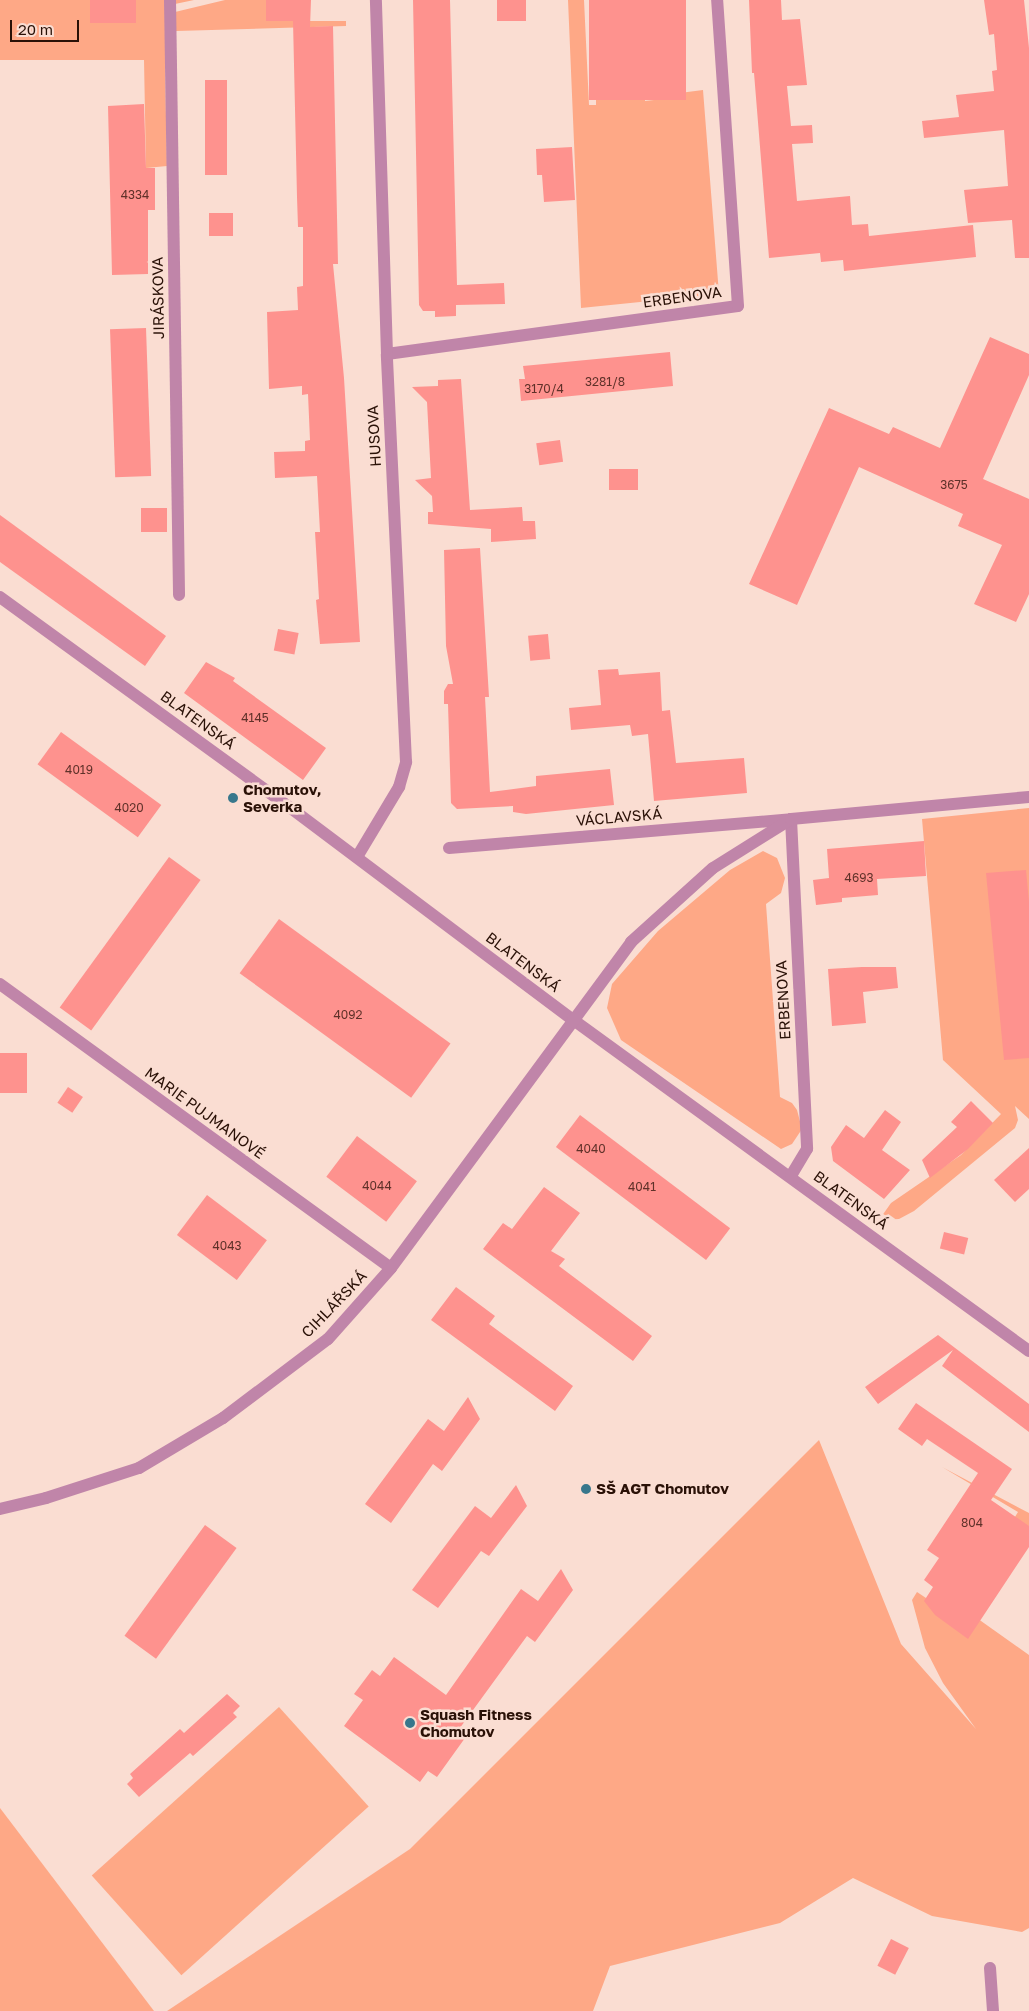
<!DOCTYPE html>
<meta charset="utf-8">
<style>
body{margin:0}
#map{position:relative;width:1029px;height:2011px;overflow:hidden;background:#faddd2;font-family:"Golos Text",sans-serif}
div>[style]{position:absolute}
.green>*{inset:0;background:#fea886;transform-origin:0 0}
.building>*{inset:0;background:#fe928e;transform-origin:0 0}
.minor>*{height:12px;margin:-6px;padding:0 6px;transform-origin:6px;border-radius:6px;background:#c085a9}
.dots>*{width:14px;height:14px;translate:-50% -50%;box-sizing:border-box;border:2px solid #faddd2;border-radius:50%}
span{translate:-50% -50%;white-space:nowrap;text-align:center;line-height:1.15;-webkit-text-stroke:5px #faddd2;paint-order:stroke}
.number-label{font-size:12px;color:#5f3129}
.number-label span{-webkit-text-stroke-width:0}
.street-label{font-size:15px;color:#2a1107}
.poi-label{font-size:15px;color:#2a1107;font-weight:700}
.left{translate:0 -50%;text-align:left}
.scale{position:absolute;left:10px;top:20px;width:69px;height:22px;box-sizing:border-box;border:2px solid #2a1107;border-top:0;padding-left:6px;font-size:15px;line-height:18px;white-space:nowrap;color:#2a1107;-webkit-text-stroke:4px #faddd2;paint-order:stroke}
</style>
<div id="map">
<div class="green">
<div style="clip-path:polygon(0 0,194px 0,175px 4px,175px 12px,225px 0,266px 0,266px 21px,346px 21px,346px 26px,176px 31px,165px 67px,167px 166px,146px 168px,144px 60px,0 60px)"></div>
<div style="clip-path:polygon(568px 0,584px 0,589px 105px,596px 105px,596px 100px,645px 96px,645px 101px,672px 98px,672px 94px,703px 90px,719px 294px,581px 308px)"></div>
<div style="clip-path:polygon(1029px 808px,1029px 1119px,1015px 1106px,1018px 1120px,1015px 1128px,914px 1211px,899px 1219px,879px 1220px,891px 1203px,961px 1155px,1001px 1114px,943px 1060px,922px 819px)"></div>
<div style="clip-path:polygon(763px 851px,777px 858px,785px 878px,781px 893px,766px 904px,780px 1097px,792px 1103px,797px 1110px,802px 1129px,792px 1144px,781px 1149px,621px 1040px,607px 1008px,612px 984px,658px 931px,730px 870px)"></div>
<div style="clip-path:polygon(819px 1440px,901px 1644px,976px 1729px,943px 1683px,925px 1648px,912px 1600px,917px 1592px,929px 1600px,936px 1589px,1029px 1655px,1029px 1928px,1022px 1932px,932px 1916px,853px 1878px,780px 1923px,610px 1966px,593px 2011px,167px 2011px,410px 1849px)"></div>
<div style="clip-path:polygon(942px 1467px,1029px 1513px,1029px 1538px,1010px 1525px,1018px 1512px)"></div>
<div style="left:279px;top:1707px;width:134px;height:252px;rotate:48deg"></div>
<div style="clip-path:polygon(0 1808px,154px 2011px,0 2011px)"></div>
</div>
<div class="building">
<div style="left:90px;top:0;width:46px;height:23px"></div>
<div style="clip-path:polygon(266px 0,311px 0,310px 27px,333px 26px,338px 264px,333px 264px,344px 378px,360px 642px,320px 644px,316px 600px,319px 599px,315px 532px,320px 532px,317px 476px,275px 478px,274px 452px,305px 451px,305px 441px,310px 440px,308px 394px,302px 395px,302px 386px,269px 389px,267px 312px,298px 310px,297px 287px,303px 286px,303px 227px,298px 227px,297px 197px,293px 21px,266px 21px)"></div>
<div style="clip-path:polygon(413px 0,450px 0,457px 285px,504px 283px,505px 304px,456px 305px,456px 316px,435px 317px,435px 311px,423px 311px,419px 305px)"></div>
<div style="left:497px;top:0;width:29px;height:21px"></div>
<div style="left:589px;top:0;width:97px;height:100px"></div>
<div style="clip-path:polygon(749px 0,781px 0,782px 20px,800px 19px,807px 85px,787px 86px,791px 126px,812px 125px,813px 143px,792px 144px,797px 201px,850px 196px,852px 225px,868px 224px,869px 236px,973px 225px,976px 257px,844px 271px,843px 260px,821px 262px,820px 253px,769px 258px,754px 73px,752px 73px)"></div>
<div style="clip-path:polygon(984px 0,1024px 0,1029px 48px,1029px 258px,1015px 258px,1012px 220px,968px 223px,964px 190px,1008px 186px,1004px 130px,924px 138px,922px 121px,959px 117px,956px 95px,994px 91px,992px 71px,997px 70px,994px 34px,989px 35px)"></div>
<div style="left:205px;top:80px;width:22px;height:95px"></div>
<div style="clip-path:polygon(144px 104px,146px 168px,155px 168px,155px 210px,148px 210px,148px 274px,112px 275px,108px 106px)"></div>
<div style="clip-path:polygon(572px 147px,575px 200px,544px 202px,542px 175px,537px 175px,536px 149px)"></div>
<div style="left:233px;top:213px;width:23px;height:24px;rotate:90deg"></div>
<div style="left:146px;top:328px;width:148px;height:36px;rotate:88deg"></div>
<div style="clip-path:polygon(990px 337px,1029px 354px,1029px 375px,983px 479px,1029px 499px,1029px 594px,1016px 622px,974px 604px,1002px 545px,958px 526px,963px 514px,859px 467px,797px 605px,749px 584px,829px 408px,889px 434px,893px 427px,940px 448px)"></div>
<div style="clip-path:polygon(670px 352px,673px 386px,521px 401px,519px 379px,525px 379px,523px 366px)"></div>
<div style="clip-path:polygon(461px 379px,470px 510px,522px 507px,523px 521px,535px 521px,536px 539px,491px 542px,491px 529px,428px 524px,428px 512px,433px 512px,432px 496px,415px 480px,431px 478px,427px 402px,412px 387px,438px 386px,438px 380px)"></div>
<div style="left:560px;top:440px;width:22px;height:24px;rotate:82deg"></div>
<div style="left:638px;top:469px;width:21px;height:29px;rotate:90deg"></div>
<div style="left:141px;top:508px;width:26px;height:24px"></div>
<div style="clip-path:polygon(0 515px,166px 636px,145px 666px,0 562px)"></div>
<div style="clip-path:polygon(480px 548px,489px 697px,485px 697px,490px 792px,536px 786px,536px 776px,610px 769px,614px 805px,526px 814px,513px 812px,513px 806px,457px 809px,451px 803px,448px 704px,444px 704px,444px 691px,448px 684px,453px 684px,446px 646px,444px 550px)"></div>
<div style="left:278px;top:629px;width:21px;height:22px;rotate:11deg"></div>
<div style="left:548px;top:634px;width:25px;height:20px;rotate:85deg"></div>
<div style="clip-path:polygon(206px 662px,235px 678px,233px 681px,326px 748px,303px 780px,184px 693px)"></div>
<div style="clip-path:polygon(618px 669px,619px 675px,660px 672px,662px 711px,670px 710px,676px 763px,744px 758px,747px 793px,654px 801px,648px 734px,632px 736px,630px 725px,571px 730px,569px 708px,601px 705px,598px 670px)"></div>
<div style="left:61px;top:732px;width:124px;height:40px;rotate:36deg"></div>
<div style="clip-path:polygon(924px 841px,926px 876px,877px 879px,878px 895px,842px 898px,842px 902px,816px 905px,813px 880px,829px 878px,827px 849px)"></div>
<div style="left:169px;top:857px;width:39px;height:186px;rotate:36deg"></div>
<div style="clip-path:polygon(1026px 870px,1029px 902px,1029px 1058px,1004px 1060px,986px 873px)"></div>
<div style="left:279px;top:919px;width:212px;height:67px;rotate:36deg"></div>
<div style="clip-path:polygon(862px 967px,896px 967px,898px 988px,863px 992px,866px 1023px,832px 1026px,828px 969px)"></div>
<div style="left:0;top:1053px;width:27px;height:40px"></div>
<div style="left:68px;top:1087px;width:18px;height:19px;rotate:34deg"></div>
<div style="clip-path:polygon(971px 1101px,993px 1123px,968px 1149px,930px 1178px,922px 1160px,957px 1127px,951px 1122px)"></div>
<div style="clip-path:polygon(885px 1110px,901px 1122px,882px 1150px,910px 1170px,884px 1199px,833px 1161px,831px 1147px,846px 1125px,864px 1138px)"></div>
<div style="left:580px;top:1115px;width:188px;height:40px;rotate:37deg"></div>
<div style="left:357px;top:1136px;width:75px;height:51px;rotate:37deg"></div>
<div style="clip-path:polygon(1029px 1148px,1029px 1189px,1015px 1202px,994px 1180px)"></div>
<div style="clip-path:polygon(544px 1187px,580px 1213px,551px 1251px,565px 1259px,559px 1266px,652px 1336px,633px 1361px,483px 1249px,503px 1223px,512px 1229px)"></div>
<div style="left:207px;top:1195px;width:75px;height:50px;rotate:37deg"></div>
<div style="left:944px;top:1232px;width:25px;height:17px;rotate:14deg"></div>
<div style="clip-path:polygon(456px 1287px,495px 1316px,489px 1324px,573px 1386px,555px 1411px,431px 1320px)"></div>
<div style="clip-path:polygon(938px 1335px,1029px 1404px,1029px 1432px,942px 1366px,953px 1350px,878px 1404px,865px 1387px)"></div>
<div style="clip-path:polygon(468px 1397px,480px 1419px,442px 1471px,433px 1464px,391px 1523px,365px 1504px,428px 1419px,444px 1431px)"></div>
<div style="clip-path:polygon(916px 1403px,1012px 1469px,991px 1500px,1029px 1526px,1029px 1547px,968px 1639px,935px 1615px,924px 1601px,933px 1587px,924px 1580px,939px 1558px,927px 1550px,978px 1473px,927px 1439px,922px 1446px,898px 1429px)"></div>
<div style="clip-path:polygon(516px 1485px,527px 1506px,489px 1556px,481px 1551px,438px 1608px,412px 1590px,475px 1506px,491px 1518px)"></div>
<div style="left:205px;top:1525px;width:39px;height:137px;rotate:36deg"></div>
<div style="clip-path:polygon(561px 1569px,573px 1590px,535px 1642px,527px 1636px,457px 1732px,465px 1738px,437px 1777px,428px 1771px,420px 1782px,344px 1726px,363px 1700px,354px 1694px,372px 1670px,380px 1676px,394px 1657px,446px 1695px,521px 1589px,538px 1601px)"></div>
<div style="clip-path:polygon(227px 1694px,240px 1706px,233px 1713px,237px 1717px,193px 1756px,190px 1753px,139px 1797px,127px 1784px,133px 1778px,130px 1774px,180px 1729px,184px 1733px)"></div>
<div style="left:891px;top:1939px;width:20px;height:30px;rotate:27deg"></div>
</div>
<div class="minor">
<div style="left:170px;top:0;width:595px;rotate:89.13deg"></div>
<div style="left:387px;top:354px;width:354px;rotate:-7.8deg"></div>
<div style="left:738px;top:306px;width:307px;rotate:-93.9deg"></div>
<div style="left:0;top:597px;width:361px;rotate:36deg"></div>
<div style="left:292px;top:809px;width:350px;rotate:36.9deg"></div>
<div style="left:572px;top:1019px;width:565px;rotate:36deg"></div>
<div style="left:449px;top:848px;width:343px;rotate:-4.8deg"></div>
<div style="left:791px;top:819px;width:330px;rotate:87.2deg"></div>
<div style="left:807px;top:1149px;width:31px;rotate:121deg"></div>
<div style="left:357px;top:857px;width:82px;rotate:-59deg"></div>
<div style="left:399px;top:787px;width:26px;rotate:-74deg"></div>
<div style="left:406px;top:762px;width:408px;rotate:-92.7deg"></div>
<div style="left:387px;top:354px;width:354px;rotate:-91.8deg"></div>
<div style="left:0;top:984px;width:483px;rotate:36deg"></div>
<div style="left:0;top:1509px;width:47px;rotate:-13.4deg"></div>
<div style="left:46px;top:1498px;width:98px;rotate:-17.9deg"></div>
<div style="left:139px;top:1468px;width:98px;rotate:-30.8deg"></div>
<div style="left:223px;top:1418px;width:131px;rotate:-37deg"></div>
<div style="left:328px;top:1339px;width:95px;rotate:-48.4deg"></div>
<div style="left:391px;top:1268px;width:405px;rotate:-53.6deg"></div>
<div style="left:631px;top:942px;width:110px;rotate:-42.1deg"></div>
<div style="left:713px;top:868px;width:92px;rotate:-32.1deg"></div>
<div style="left:791px;top:819px;width:239px;rotate:-5.3deg"></div>
<div style="left:990px;top:1968px;width:43px;rotate:86deg"></div>
</div>
<div class="dots">
<div style="left:233px;top:798px;background:#38778c"></div>
<div style="left:586px;top:1489px;background:#38778c"></div>
<div style="left:410px;top:1723px;background:#38778c"></div>
</div>
<div class="number-label">
<span style="left:135px;top:195px">4334</span>
<span style="left:605px;top:382px">3281/8</span>
<span style="left:544px;top:389px">3170/4</span>
<span style="left:954px;top:485px">3675</span>
<span style="left:255px;top:718px">4145</span>
<span style="left:79px;top:770px">4019</span>
<span style="left:129px;top:808px">4020</span>
<span style="left:859px;top:878px">4693</span>
<span style="left:348px;top:1015px">4092</span>
<span style="left:591px;top:1149px">4040</span>
<span style="left:377px;top:1186px">4044</span>
<span style="left:642px;top:1187px">4041</span>
<span style="left:227px;top:1246px">4043</span>
<span style="left:972px;top:1523px">804</span>
</div>
<div class="street-label">
<span style="left:682px;top:297px;rotate:-8deg">ERBENOVA</span>
<span style="left:158px;top:298px;rotate:-91deg">JIRÁSKOVA</span>
<span style="left:374px;top:436px;rotate:-93deg">HUSOVA</span>
<span style="left:198px;top:720px;rotate:36deg">BLATENSKÁ</span>
<span style="left:619px;top:817px;rotate:-5deg">VÁCLAVSKÁ</span>
<span style="left:523px;top:962px;rotate:37deg">BLATENSKÁ</span>
<span style="left:783px;top:1000px;rotate:-93deg">ERBENOVA</span>
<span style="left:205px;top:1113px;rotate:36deg">MARIE PUJMANOVÉ</span>
<span style="left:851px;top:1200px;rotate:36deg">BLATENSKÁ</span>
<span style="left:334px;top:1304px;rotate:-46deg">CIHLÁŘSKÁ</span>
</div>
<div class="poi-label">
<span class="left" style="left:243px;top:798px">Chomutov,<br>Severka</span>
<span class="left" style="left:596px;top:1489px">SŠ AGT Chomutov</span>
<span class="left" style="left:420px;top:1723px">Squash Fitness<br>Chomutov</span>
</div>
<div class="scale">20 m</div>
</div>
